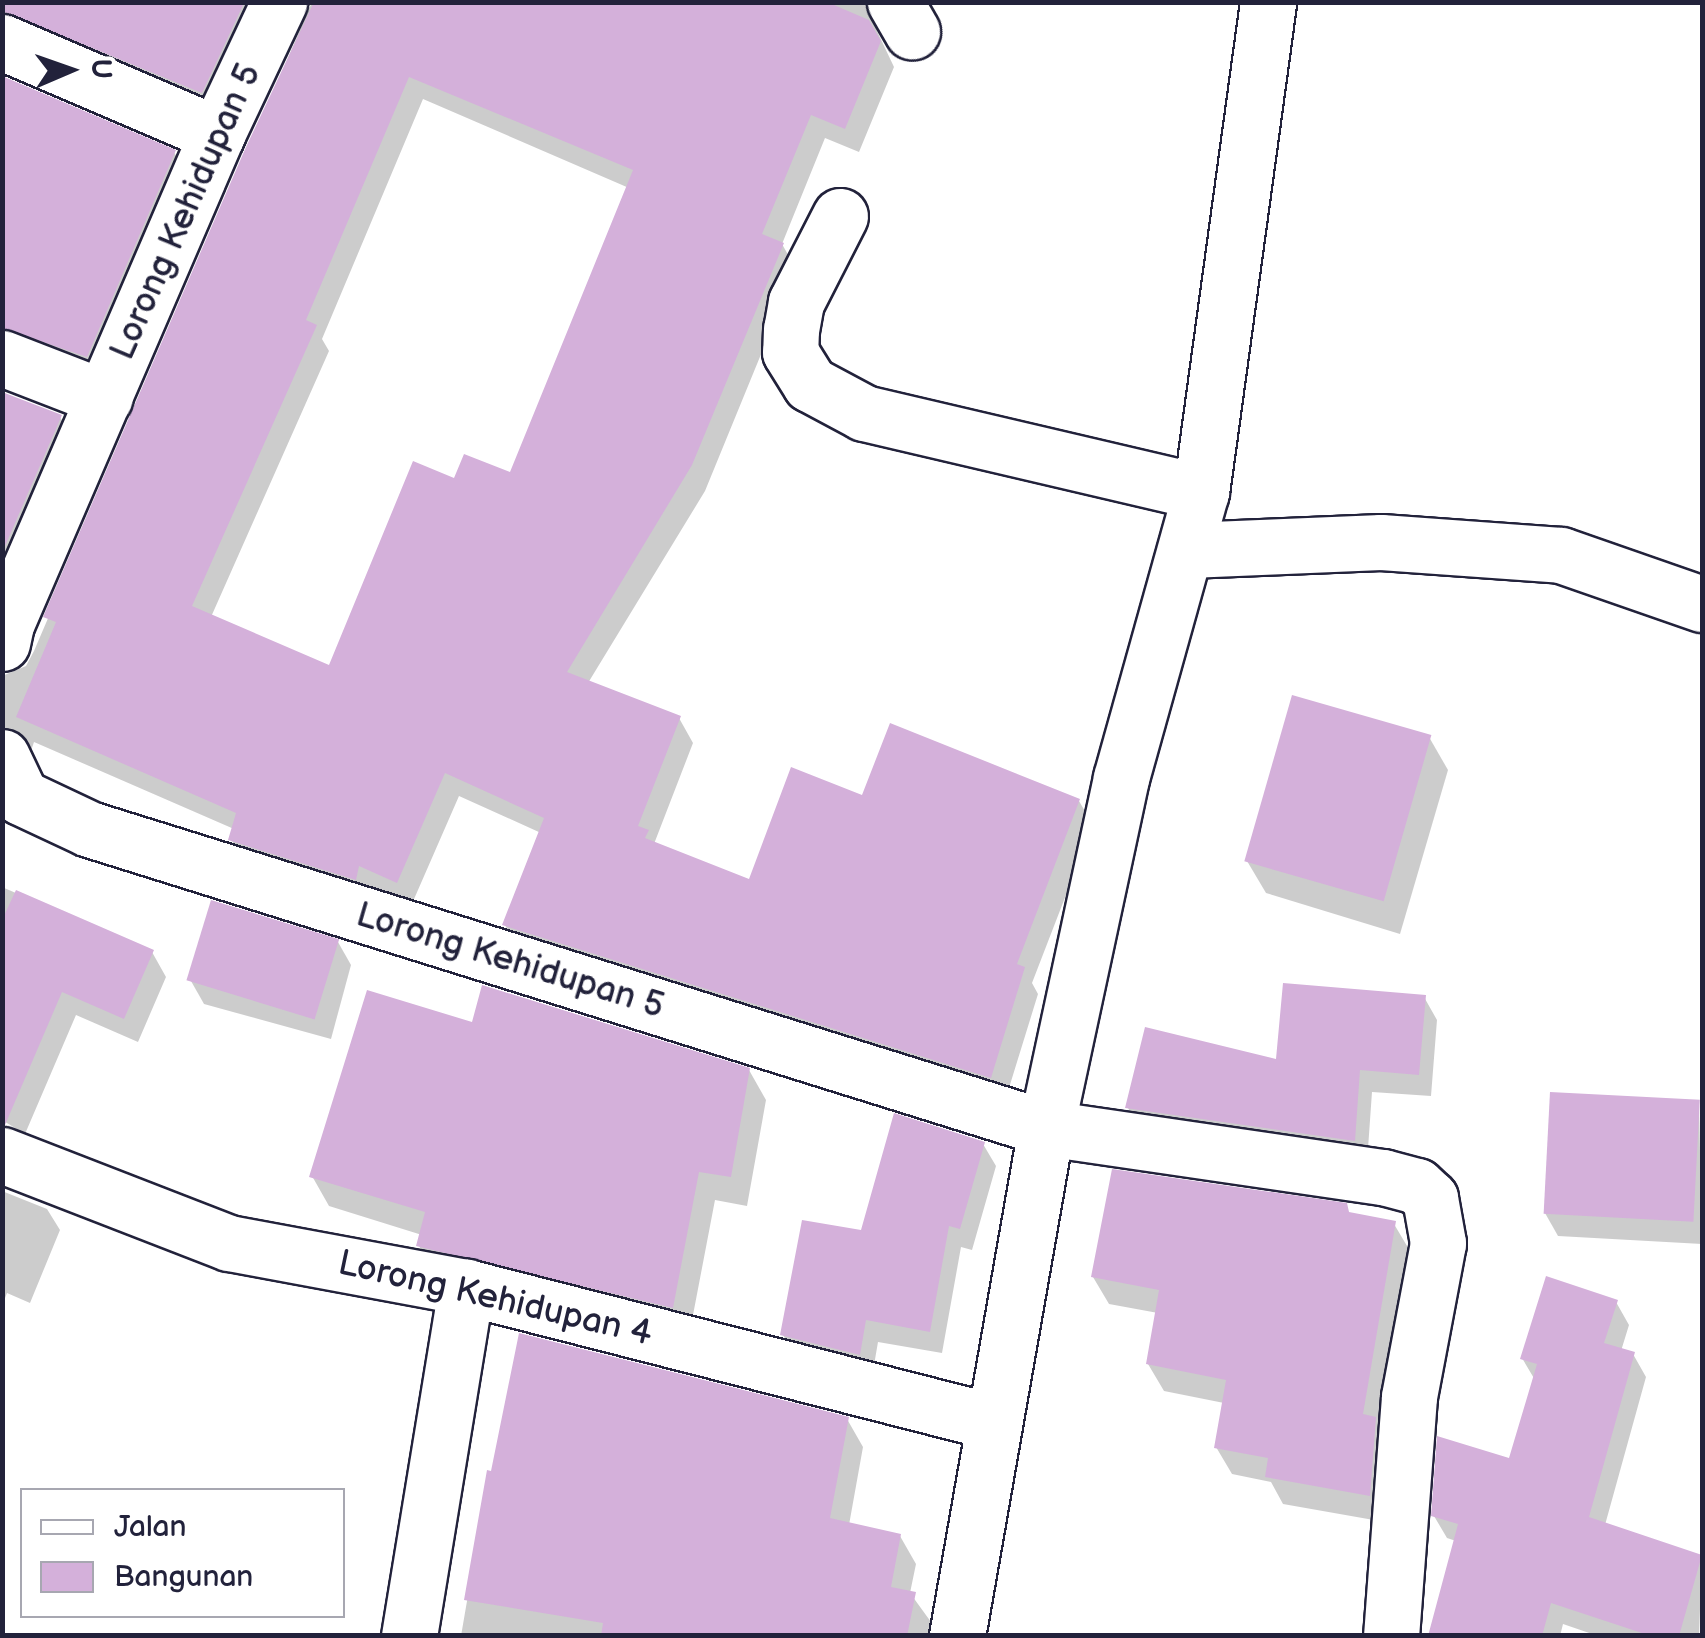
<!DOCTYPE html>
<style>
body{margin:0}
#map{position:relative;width:1705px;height:1638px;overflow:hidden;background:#fff;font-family:"Balsamiq Sans",sans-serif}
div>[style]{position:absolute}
.shadow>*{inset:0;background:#0003}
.building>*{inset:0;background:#d4b0da;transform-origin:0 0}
.roads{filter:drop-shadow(2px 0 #22223b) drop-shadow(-2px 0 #22223b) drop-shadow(0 2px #22223b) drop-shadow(0 -2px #22223b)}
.street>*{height:55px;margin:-27.5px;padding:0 27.5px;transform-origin:27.5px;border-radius:27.5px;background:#fff}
span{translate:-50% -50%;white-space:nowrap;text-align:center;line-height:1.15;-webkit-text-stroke:8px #fff;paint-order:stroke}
.street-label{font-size:35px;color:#22223b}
.frame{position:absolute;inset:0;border:5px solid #22223b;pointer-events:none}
.legend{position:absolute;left:20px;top:1488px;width:325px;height:130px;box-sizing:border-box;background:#fff;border:2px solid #a7a7b1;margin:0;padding:12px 18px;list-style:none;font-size:30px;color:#22223b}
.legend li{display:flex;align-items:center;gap:20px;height:50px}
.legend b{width:50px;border:2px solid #a7a7b1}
.north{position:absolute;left:20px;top:20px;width:100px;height:100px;-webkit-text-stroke:8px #fff;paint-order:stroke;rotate:88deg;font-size:28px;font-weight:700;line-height:40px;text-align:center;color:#22223b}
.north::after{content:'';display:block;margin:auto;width:35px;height:45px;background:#22223b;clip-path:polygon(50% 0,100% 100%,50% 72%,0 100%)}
</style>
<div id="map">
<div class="shadow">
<div style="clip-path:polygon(2px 2px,273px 2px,216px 116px,2px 39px)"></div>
<div style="clip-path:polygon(evenodd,312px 2px,890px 2px,881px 12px,876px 29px,894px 67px,859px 152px,825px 138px,782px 244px,796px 269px,705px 491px,588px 683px,679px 718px,693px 743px,654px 844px,750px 883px,863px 799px,1079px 801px,1093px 825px,1032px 983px,1038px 994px,1005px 1101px,519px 949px,505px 925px,541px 833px,459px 796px,411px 906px,245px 864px,231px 839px,234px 829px,34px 742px,30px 754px,2px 753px,2px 676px,26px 666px,34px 651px,312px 2px,423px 99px,629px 188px,511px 476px,455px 481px,330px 668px,211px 617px,329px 351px,322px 339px,423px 99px)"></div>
<div style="clip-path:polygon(2px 79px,174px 152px,188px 177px,101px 380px,2px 355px)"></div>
<div style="clip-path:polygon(2px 392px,60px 417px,74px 441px,2px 609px)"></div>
<div style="clip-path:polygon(1429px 737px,1448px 770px,1400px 934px,1266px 893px,1247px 861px)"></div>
<div style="clip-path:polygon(2px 887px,152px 952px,166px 977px,138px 1042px,76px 1015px,25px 1134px,2px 1120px)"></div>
<div style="clip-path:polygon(338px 942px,351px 965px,331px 1039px,204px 1004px,191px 981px)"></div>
<div style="clip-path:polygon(1424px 997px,1437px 1020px,1431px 1096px,1372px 1092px,1367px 1163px,1141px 1130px,1128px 1108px,1279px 1063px)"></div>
<div style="clip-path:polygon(474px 1026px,749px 1070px,766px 1100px,747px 1206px,715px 1200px,689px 1336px,436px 1275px,419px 1246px,422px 1235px,329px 1206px,312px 1176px)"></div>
<div style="clip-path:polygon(1699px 1104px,1702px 1244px,1558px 1236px,1545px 1213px)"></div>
<div style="clip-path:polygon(983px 1144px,996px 1166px,972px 1250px,961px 1247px,942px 1353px,878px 1342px,872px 1377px,796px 1357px,783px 1335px,862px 1233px)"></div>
<div style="clip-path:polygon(2px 1191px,47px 1209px,60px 1230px,30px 1303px,7px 1293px,2px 1306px)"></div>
<div style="clip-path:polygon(1345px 1206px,1350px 1214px,1394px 1224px,1410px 1251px,1385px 1522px,1283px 1504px,1271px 1482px,1232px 1474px,1216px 1447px,1224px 1403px,1164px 1391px,1148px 1364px,1158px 1313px,1109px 1304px,1093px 1277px)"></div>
<div style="clip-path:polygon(1616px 1302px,1629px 1325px,1621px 1351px,1633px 1354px,1646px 1377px,1605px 1525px,1702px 1557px,1699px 1636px,1598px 1636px,1563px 1624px,1560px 1636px,1430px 1636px,1456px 1541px,1447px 1538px,1434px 1516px,1511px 1461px,1535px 1380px,1522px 1358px)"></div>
<div style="clip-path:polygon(847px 1419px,863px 1447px,849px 1525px,900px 1536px,916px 1564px,910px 1593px,931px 1622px,928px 1636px,461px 1636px,489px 1473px)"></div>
</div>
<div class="building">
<div style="clip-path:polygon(2px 2px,242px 2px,244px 3px,202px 93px,2px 11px)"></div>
<div style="clip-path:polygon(evenodd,314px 2px,827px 2px,869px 20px,881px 41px,845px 129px,811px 115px,762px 234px,784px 243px,692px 465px,567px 672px,681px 716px,638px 826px,649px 830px,645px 838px,749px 879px,791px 767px,862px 795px,890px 723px,1080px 799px,1017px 964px,1025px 967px,991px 1078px,502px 925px,544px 818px,445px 773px,397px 883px,359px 866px,356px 880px,228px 840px,236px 813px,16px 717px,56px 622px,43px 617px,246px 147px,314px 2px,409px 77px,633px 170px,510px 472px,464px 454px,454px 478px,413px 461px,329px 665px,192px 606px,317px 325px,306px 320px,409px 77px)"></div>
<div style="clip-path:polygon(2px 76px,176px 150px,87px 357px,2px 328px)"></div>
<div style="clip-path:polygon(2px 392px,62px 415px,2px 553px)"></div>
<div style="left:1292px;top:695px;width:145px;height:173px;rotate:16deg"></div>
<div style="clip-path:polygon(16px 890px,154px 950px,124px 1019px,62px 992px,5px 1125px,2px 920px)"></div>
<div style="left:211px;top:900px;width:134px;height:84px;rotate:17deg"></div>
<div style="clip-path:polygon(1283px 983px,1426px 995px,1419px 1075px,1360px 1070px,1355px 1141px,1125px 1108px,1145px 1027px,1276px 1059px)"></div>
<div style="clip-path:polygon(482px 985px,750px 1068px,731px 1177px,699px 1172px,673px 1308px,416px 1246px,425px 1212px,309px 1177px,367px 990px,472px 1022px)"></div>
<div style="left:1550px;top:1092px;width:150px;height:122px;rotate:3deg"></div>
<div style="clip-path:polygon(894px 1113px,985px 1142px,960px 1229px,949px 1226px,930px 1332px,866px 1320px,860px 1355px,780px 1335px,802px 1220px,861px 1230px)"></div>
<div style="clip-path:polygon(1112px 1169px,1347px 1203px,1349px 1212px,1396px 1221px,1363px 1414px,1376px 1417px,1370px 1496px,1265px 1477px,1268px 1458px,1214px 1448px,1226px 1380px,1146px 1364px,1159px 1290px,1091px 1277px)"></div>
<div style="clip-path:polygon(1546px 1276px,1618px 1300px,1604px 1343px,1635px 1352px,1589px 1517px,1702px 1555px,1679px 1636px,1651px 1636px,1551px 1603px,1542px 1636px,1428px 1636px,1458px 1524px,1431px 1516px,1437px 1436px,1509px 1458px,1537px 1364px,1520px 1359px)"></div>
<div style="clip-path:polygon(519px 1333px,849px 1417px,830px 1518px,901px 1534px,891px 1587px,916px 1592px,907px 1636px,601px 1636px,603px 1623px,464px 1600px,487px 1470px,491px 1471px)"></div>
</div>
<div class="roads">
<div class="street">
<div style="left:895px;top:2px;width:34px;rotate:60deg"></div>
<div style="left:2px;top:42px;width:234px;rotate:23.2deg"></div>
<div style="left:840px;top:216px;width:97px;rotate:117.1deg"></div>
<div style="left:796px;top:302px;width:27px;rotate:100deg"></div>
<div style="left:791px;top:329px;width:23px;rotate:92deg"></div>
<div style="left:790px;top:352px;width:38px;rotate:58deg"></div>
<div style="left:810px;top:384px;width:61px;rotate:28.2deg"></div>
<div style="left:864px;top:413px;width:346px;rotate:13.2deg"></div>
<div style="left:2px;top:358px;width:110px;rotate:21.2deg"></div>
<div style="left:1188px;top:550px;width:193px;rotate:-2.4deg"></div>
<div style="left:1381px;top:542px;width:180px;rotate:4.1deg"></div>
<div style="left:1561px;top:555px;width:149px;rotate:19.2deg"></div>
<div style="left:2px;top:643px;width:19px;rotate:-78deg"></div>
<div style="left:6px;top:624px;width:533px;rotate:-66.7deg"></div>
<div style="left:217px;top:134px;width:146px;rotate:-64.8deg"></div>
<div style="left:2px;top:757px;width:44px;rotate:64.6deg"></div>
<div style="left:21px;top:797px;width:75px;rotate:25.2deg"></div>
<div style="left:89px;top:829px;width:1003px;rotate:17.35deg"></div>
<div style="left:1046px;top:1128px;width:341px;rotate:8.3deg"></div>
<div style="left:1383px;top:1177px;width:35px;rotate:15deg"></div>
<div style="left:1417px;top:1186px;width:18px;rotate:43deg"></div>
<div style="left:1430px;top:1198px;width:46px;rotate:79.9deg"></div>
<div style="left:1438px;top:1243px;width:157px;rotate:100.7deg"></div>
<div style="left:1409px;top:1397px;width:240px;rotate:94.3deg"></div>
<div style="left:2px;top:1155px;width:243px;rotate:21.2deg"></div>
<div style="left:229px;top:1243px;width:241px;rotate:10.5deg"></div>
<div style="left:466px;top:1287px;width:545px;rotate:14.34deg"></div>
<div style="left:409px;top:1636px;width:354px;rotate:-80.7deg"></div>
<div style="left:957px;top:1636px;width:516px;rotate:-80.06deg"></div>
<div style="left:1046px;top:1128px;width:358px;rotate:-77.9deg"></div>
<div style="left:1121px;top:778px;width:297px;rotate:-74.4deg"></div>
<div style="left:1201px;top:492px;width:495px;rotate:-82.2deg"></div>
</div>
</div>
<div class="street-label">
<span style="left:186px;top:212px;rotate:-66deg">Lorong Kehidupan 5</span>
<span style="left:510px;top:961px;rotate:17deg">Lorong Kehidupan 5</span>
<span style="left:495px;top:1299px;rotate:13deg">Lorong Kehidupan 4</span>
</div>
<div class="frame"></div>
<ul class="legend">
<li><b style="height:12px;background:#fff"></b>Jalan</li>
<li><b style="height:28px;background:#d4b0da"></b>Bangunan</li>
</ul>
<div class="north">U</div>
</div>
